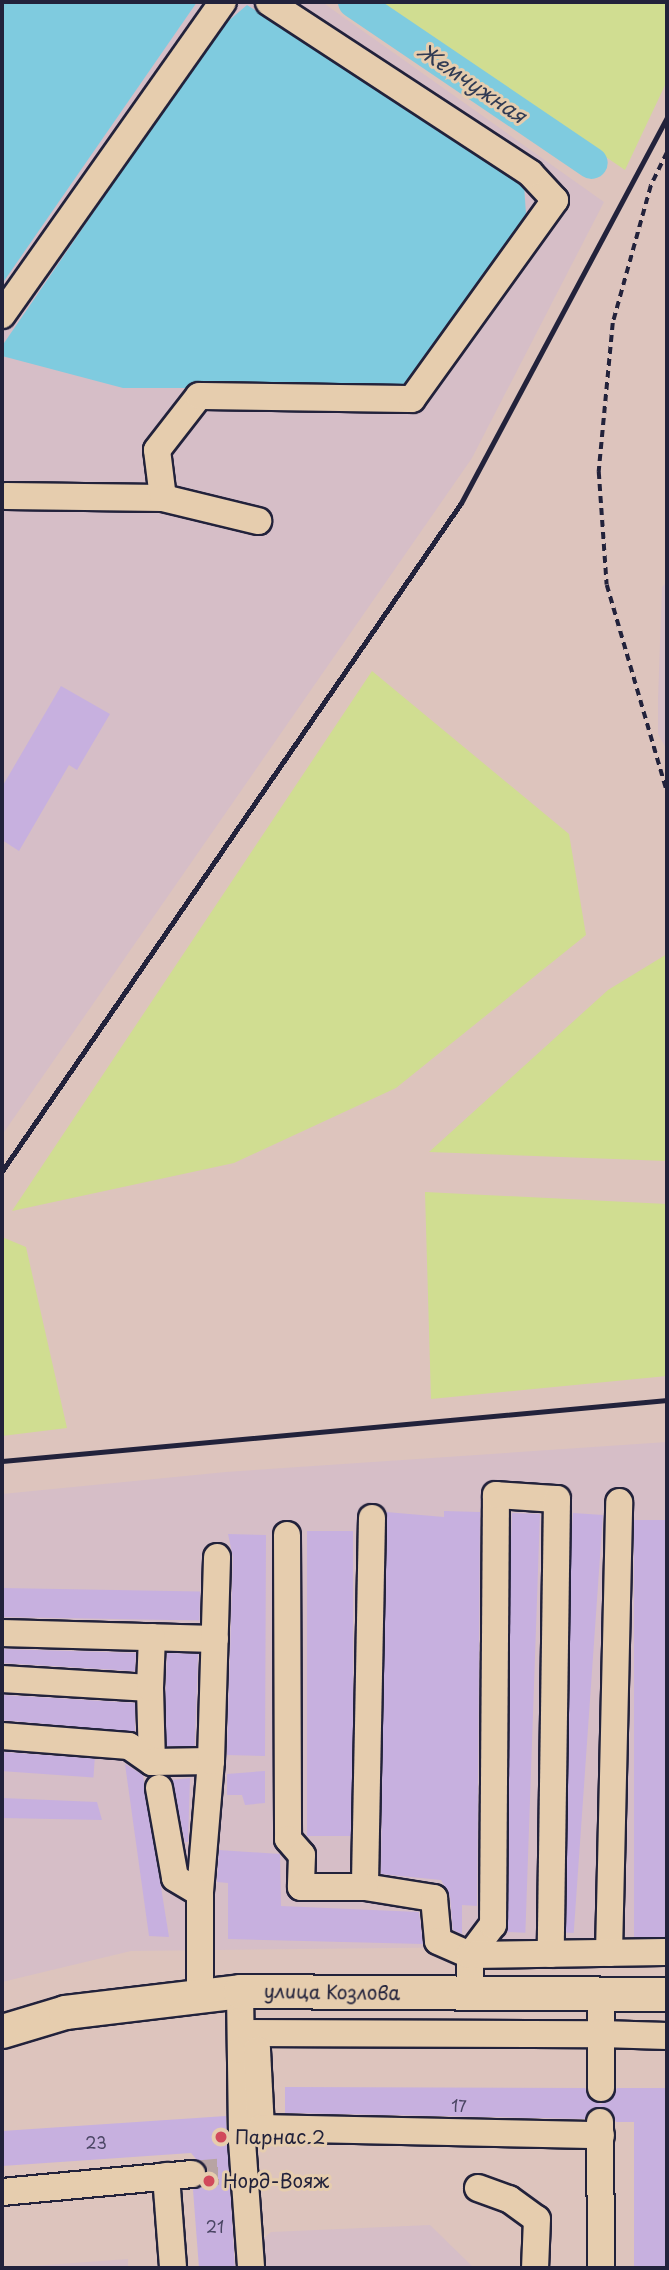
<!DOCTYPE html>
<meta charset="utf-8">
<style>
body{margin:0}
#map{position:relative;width:669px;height:2270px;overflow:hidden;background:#ddc4bd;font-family:"Playpen Sans",sans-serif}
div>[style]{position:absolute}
.built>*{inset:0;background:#d6bec7}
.green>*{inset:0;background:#d0dd91}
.water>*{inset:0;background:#7fcbdf}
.river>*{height:32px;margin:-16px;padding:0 16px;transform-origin:16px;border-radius:16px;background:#7fcbdf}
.building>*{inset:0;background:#c7b0df;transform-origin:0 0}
.minor-tunnel>*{height:26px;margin-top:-13px;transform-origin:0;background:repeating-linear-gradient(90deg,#b8a4a3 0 26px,transparent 0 39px)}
.path>*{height:3.5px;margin-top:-1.75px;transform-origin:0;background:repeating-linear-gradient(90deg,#22223b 0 7px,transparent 0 12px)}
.roads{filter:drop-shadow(2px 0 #22223b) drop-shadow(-2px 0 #22223b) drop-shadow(0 2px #22223b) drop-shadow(0 -2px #22223b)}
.minor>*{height:26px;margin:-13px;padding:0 13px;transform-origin:13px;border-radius:13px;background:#e6cdae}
.major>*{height:33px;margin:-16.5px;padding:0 16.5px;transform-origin:16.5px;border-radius:16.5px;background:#e6cdae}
.rail>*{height:5px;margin:-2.5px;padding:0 2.5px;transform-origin:2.5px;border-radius:2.5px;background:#22223b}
.dots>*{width:19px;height:19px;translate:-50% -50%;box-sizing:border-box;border:4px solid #e6cdae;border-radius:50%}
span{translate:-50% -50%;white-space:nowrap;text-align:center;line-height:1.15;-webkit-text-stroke:6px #e6cdae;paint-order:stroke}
.number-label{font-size:16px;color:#4b4664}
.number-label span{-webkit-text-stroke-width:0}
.street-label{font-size:19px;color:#22223b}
.poi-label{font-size:19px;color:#22223b}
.left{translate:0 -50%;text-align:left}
.water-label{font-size:21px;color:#303b54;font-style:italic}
.frame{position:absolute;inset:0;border:4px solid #22223b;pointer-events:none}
</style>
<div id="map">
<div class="built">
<div style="clip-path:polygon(2px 2px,322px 2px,604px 202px,472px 458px,2px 1135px)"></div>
<div style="clip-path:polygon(667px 582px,667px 750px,658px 734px,658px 699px,662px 587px)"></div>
<div style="clip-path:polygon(667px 1442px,667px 1945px,131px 1951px,2px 1982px,2px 1494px,226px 1472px)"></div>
<div style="clip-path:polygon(430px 2225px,474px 2268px,258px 2268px,256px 2245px,271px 2232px)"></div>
<div style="clip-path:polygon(128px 2259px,128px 2268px,6px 2268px)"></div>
</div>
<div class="green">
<div style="clip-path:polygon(377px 2px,667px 2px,667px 81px,625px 170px)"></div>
<div style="clip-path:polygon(372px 671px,569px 834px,586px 935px,396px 1088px,234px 1163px,12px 1211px)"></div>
<div style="clip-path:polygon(667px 954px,667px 1161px,429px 1152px,608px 990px)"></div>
<div style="clip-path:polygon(425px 1192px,667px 1204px,667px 1376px,431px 1399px)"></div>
<div style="clip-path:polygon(2px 1237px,26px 1247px,67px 1428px,2px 1436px)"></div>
</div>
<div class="water">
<div style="clip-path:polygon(2px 2px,197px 2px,2px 284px)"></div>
<div style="clip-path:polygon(247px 5px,524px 185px,526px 214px,401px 388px,123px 388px,2px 356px,2px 346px,219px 29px)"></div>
</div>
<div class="river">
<div style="left:354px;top:2px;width:287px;rotate:34.1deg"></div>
</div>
<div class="building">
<div style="clip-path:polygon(61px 686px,110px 714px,77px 770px,69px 765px,19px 851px,2px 840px,2px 787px)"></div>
<div style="clip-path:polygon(444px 1511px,480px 1512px,477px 1906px,462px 1905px,462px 1934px,453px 1930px,450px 1896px,441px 1880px,381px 1874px,386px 1512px,444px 1517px)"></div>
<div style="left:512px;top:1513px;width:28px;height:419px;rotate:2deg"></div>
<div style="left:573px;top:1513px;width:30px;height:419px;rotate:4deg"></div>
<div style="left:634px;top:1520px;width:33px;height:417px"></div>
<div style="left:307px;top:1531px;width:46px;height:305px"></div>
<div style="clip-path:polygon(228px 1534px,266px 1535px,265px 1756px,227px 1755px,233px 1557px)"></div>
<div style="left:2px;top:1588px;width:198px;height:29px;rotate:1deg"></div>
<div style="clip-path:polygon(2px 1649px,136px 1653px,135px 1671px,2px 1663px)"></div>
<div style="left:167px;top:1653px;width:31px;height:93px;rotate:2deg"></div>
<div style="clip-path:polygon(2px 1695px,135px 1703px,135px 1732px,2px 1720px)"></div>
<div style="left:2px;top:1752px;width:93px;height:19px;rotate:4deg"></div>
<div style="clip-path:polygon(125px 1764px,143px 1775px,169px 1937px,149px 1936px)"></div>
<div style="clip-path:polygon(265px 1771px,265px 1803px,245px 1805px,242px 1795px,227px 1795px,227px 1774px)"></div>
<div style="clip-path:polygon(190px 1778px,188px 1842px,185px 1842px,172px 1780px)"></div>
<div style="clip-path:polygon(2px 1798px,97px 1802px,102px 1820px,2px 1818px)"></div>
<div style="clip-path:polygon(219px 1850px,280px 1854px,281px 1906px,419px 1912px,423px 1944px,228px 1939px,228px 1883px,217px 1882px)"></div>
<div style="clip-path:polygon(285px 2087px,585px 2088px,600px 2104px,609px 2101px,617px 2088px,667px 2088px,667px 2268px,634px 2268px,634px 2122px,616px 2122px,607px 2108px,593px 2108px,585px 2119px,285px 2113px)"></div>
<div style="clip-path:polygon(226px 2116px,235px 2268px,199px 2268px,193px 2190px,208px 2173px,191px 2153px,2px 2166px,2px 2131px)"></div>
</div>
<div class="minor-tunnel">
<div style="left:192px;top:2174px;width:38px;rotate:-5deg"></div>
</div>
<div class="path">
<div style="left:667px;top:153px;width:37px;rotate:116deg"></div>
<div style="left:651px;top:186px;width:142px;rotate:105.5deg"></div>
<div style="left:613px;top:323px;width:150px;rotate:95.4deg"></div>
<div style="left:599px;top:472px;width:113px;rotate:86deg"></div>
<div style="left:607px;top:585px;width:216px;rotate:73.8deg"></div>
</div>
<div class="roads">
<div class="minor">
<div style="left:2px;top:315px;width:383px;rotate:-54.8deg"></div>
<div style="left:6px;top:496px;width:157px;rotate:0.7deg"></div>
<div style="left:163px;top:498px;width:48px;rotate:-97.1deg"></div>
<div style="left:157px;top:450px;width:68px;rotate:-52.1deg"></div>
<div style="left:199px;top:396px;width:213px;rotate:0.8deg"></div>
<div style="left:412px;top:399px;width:245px;rotate:-54.3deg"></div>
<div style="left:555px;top:200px;width:37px;rotate:-133deg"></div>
<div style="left:530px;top:173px;width:312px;rotate:-146.8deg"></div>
<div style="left:163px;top:498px;width:98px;rotate:13.6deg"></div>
<div style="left:372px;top:1518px;width:369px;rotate:91.1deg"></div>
<div style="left:365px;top:1887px;width:70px;rotate:9.1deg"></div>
<div style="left:434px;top:1898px;width:43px;rotate:84.7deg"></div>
<div style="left:438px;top:1941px;width:35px;rotate:24deg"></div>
<div style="left:470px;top:1955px;width:39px;rotate:90deg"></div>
<div style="left:287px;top:1535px;width:304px;rotate:89.8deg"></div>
<div style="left:288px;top:1839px;width:21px;rotate:49deg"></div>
<div style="left:302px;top:1855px;width:32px;rotate:92deg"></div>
<div style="left:301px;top:1887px;width:64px"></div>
<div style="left:2px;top:1633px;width:213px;rotate:1.6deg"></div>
<div style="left:2px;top:1679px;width:148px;rotate:3.5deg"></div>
<div style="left:150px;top:1688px;width:74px;rotate:88.5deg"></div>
<div style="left:150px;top:1688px;width:51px;rotate:-87.8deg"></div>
<div style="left:2px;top:1736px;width:127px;rotate:4.5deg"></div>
<div style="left:129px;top:1746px;width:28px;rotate:35deg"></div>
<div style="left:152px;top:1762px;width:59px;rotate:-1deg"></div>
<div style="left:211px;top:1761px;width:132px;rotate:94.8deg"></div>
<div style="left:200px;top:1893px;width:102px;rotate:90deg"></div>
<div style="left:211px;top:1761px;width:204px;rotate:-88.3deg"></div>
<div style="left:159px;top:1788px;width:91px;rotate:79.9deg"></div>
<div style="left:175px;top:1878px;width:29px;rotate:31deg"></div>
<div style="left:609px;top:1953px;width:451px;rotate:-88.7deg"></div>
<div style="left:470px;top:1955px;width:38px;rotate:-53deg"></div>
<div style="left:493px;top:1925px;width:430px;rotate:-89.6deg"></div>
<div style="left:496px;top:1495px;width:61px;rotate:3.8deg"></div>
<div style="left:557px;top:1499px;width:455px;rotate:90.8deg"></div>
<div style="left:470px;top:1955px;width:197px;rotate:-0.9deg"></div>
<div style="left:240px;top:1991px;width:150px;rotate:89.2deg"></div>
<div style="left:242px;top:2141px;width:127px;rotate:85.9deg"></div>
<div style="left:601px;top:1994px;width:40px;rotate:90deg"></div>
<div style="left:601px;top:2034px;width:66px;rotate:1.7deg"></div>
<div style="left:241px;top:2033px;width:360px;rotate:0.2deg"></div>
<div style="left:601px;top:2034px;width:54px;rotate:90deg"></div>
<div style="left:241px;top:2050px;width:16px"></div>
<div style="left:257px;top:2050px;width:78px;rotate:87.1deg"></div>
<div style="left:261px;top:2128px;width:340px;rotate:1.2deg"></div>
<div style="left:600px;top:2122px;width:146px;rotate:89.6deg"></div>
<div style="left:166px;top:2176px;width:92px;rotate:85.6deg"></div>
<div style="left:478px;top:2188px;width:33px;rotate:20deg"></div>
<div style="left:509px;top:2199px;width:34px;rotate:36deg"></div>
<div style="left:537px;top:2219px;width:49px;rotate:92.3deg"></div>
<div style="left:2px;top:2192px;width:191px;rotate:-5.4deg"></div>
</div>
<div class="major">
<div style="left:2px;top:2031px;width:66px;rotate:-16.8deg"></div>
<div style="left:65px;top:2012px;width:176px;rotate:-6.8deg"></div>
<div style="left:240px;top:1991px;width:427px;rotate:0.4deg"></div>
</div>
</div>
<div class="rail">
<div style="left:2px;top:1171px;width:810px;rotate:-55.51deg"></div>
<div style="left:461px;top:503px;width:438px;rotate:-61.9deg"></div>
<div style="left:2px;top:1461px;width:668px;rotate:-5.24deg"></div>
</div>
<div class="dots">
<div style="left:221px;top:2137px;background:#d1495b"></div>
<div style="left:209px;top:2181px;background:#d1495b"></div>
</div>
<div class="number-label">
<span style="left:459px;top:2105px">17</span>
<span style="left:96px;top:2142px">23</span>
<span style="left:215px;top:2226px">21</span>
</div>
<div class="street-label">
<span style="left:332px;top:1992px;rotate:1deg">улица Козлова</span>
</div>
<div class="poi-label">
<span class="left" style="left:235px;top:2137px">Парнас 2</span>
<span class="left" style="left:223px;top:2181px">Норд-Вояж</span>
</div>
<div class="water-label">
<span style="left:473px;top:82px;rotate:34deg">Жемчужная</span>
</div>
<div class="frame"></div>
</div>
